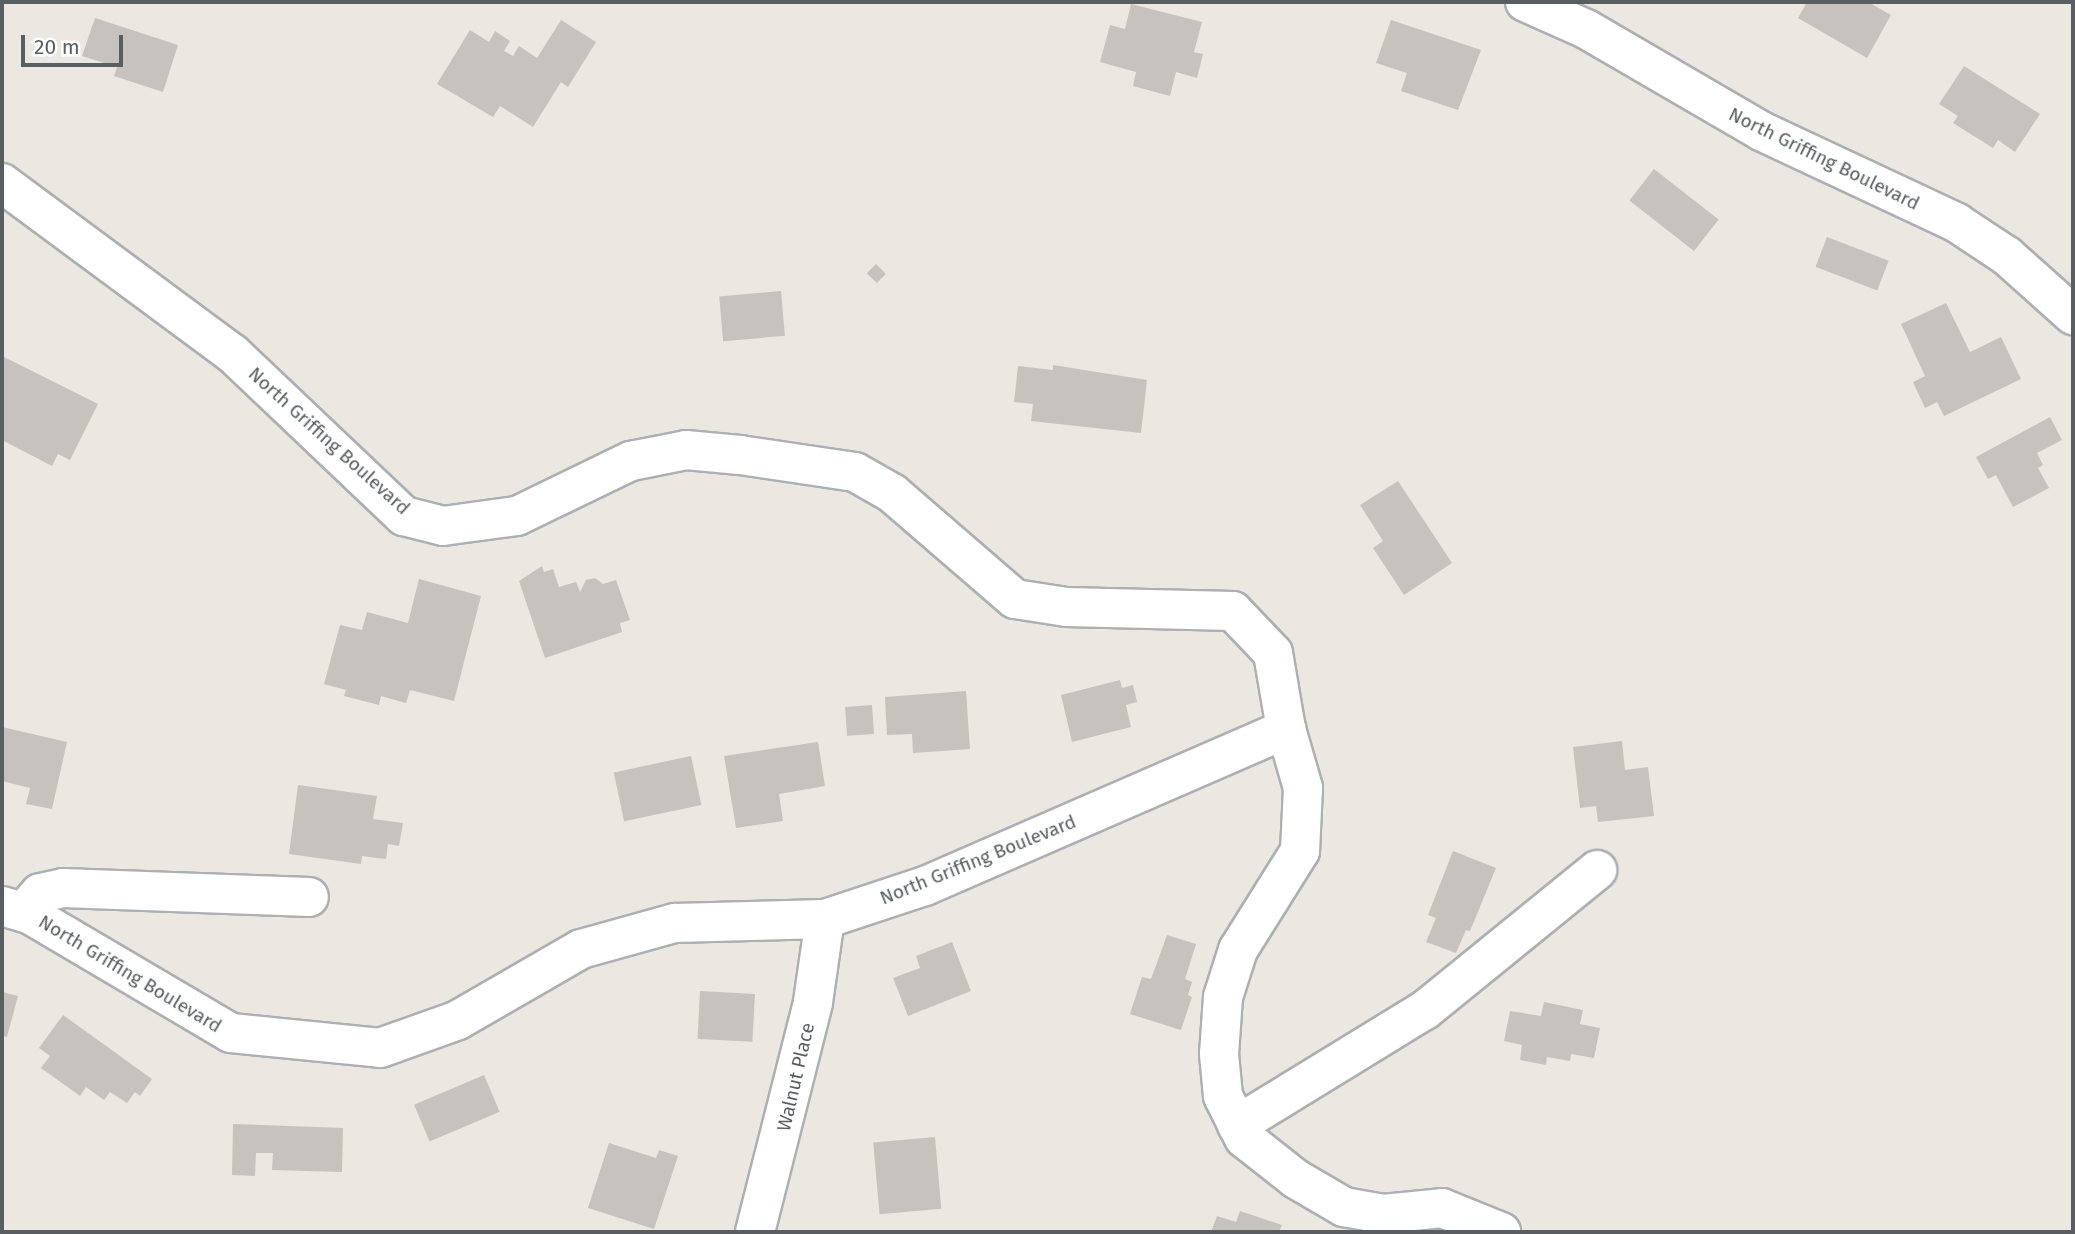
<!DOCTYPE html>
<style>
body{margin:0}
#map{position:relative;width:2075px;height:1234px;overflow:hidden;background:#ebe7e1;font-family:"Fira Sans",sans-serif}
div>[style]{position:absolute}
.building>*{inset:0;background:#c6c2be;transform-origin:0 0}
.roads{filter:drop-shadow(2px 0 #acb0b3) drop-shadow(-2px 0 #acb0b3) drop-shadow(0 2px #acb0b3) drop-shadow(0 -2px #acb0b3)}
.minor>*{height:38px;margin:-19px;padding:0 19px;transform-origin:19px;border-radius:19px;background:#fff}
span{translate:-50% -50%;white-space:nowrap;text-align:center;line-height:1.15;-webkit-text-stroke:5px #fff;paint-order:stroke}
.street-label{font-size:19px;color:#595e61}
.frame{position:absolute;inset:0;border:4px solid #595e61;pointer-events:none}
.scale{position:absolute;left:21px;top:35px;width:102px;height:32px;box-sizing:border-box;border:4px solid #595e61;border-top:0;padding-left:9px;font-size:21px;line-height:24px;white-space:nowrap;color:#595e61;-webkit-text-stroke:5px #fff;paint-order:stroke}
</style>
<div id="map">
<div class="building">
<div style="clip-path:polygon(1807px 2px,1868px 2px,1891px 15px,1867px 58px,1798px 18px)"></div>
<div style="clip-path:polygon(1131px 4px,1202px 22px,1194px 52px,1203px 54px,1197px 78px,1176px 72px,1170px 96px,1133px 86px,1136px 72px,1100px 62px,1110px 25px,1125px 29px)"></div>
<div style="clip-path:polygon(95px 18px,178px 45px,163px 92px,114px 76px,117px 67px,82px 56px)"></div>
<div style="clip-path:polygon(561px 20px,596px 42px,568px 87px,561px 82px,533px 127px,500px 106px,493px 117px,437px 84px,470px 30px,489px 42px,495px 31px,510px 41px,504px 51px,513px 56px,519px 46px,537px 58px)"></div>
<div style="clip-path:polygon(1391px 20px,1481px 50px,1458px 110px,1401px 91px,1407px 73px,1376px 63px)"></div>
<div style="clip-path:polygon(1964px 66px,2040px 114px,2015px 152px,1998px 140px,1993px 148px,1953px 123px,1958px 116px,1939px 104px)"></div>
<div style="left:1654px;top:169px;width:82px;height:40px;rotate:38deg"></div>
<div style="left:1827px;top:237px;width:66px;height:32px;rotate:21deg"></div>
<div style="left:876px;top:264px;width:14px;height:13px;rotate:45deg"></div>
<div style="left:781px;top:291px;width:45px;height:62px;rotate:85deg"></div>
<div style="clip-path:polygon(1946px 303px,1970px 352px,2001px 337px,2021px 379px,1944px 416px,1937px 402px,1925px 408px,1913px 382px,1925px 376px,1901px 324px)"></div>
<div style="clip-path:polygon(2px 356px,98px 404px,70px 460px,58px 454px,52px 466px,2px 440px)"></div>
<div style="clip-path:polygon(1053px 365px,1147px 380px,1141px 433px,1031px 421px,1033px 404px,1014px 402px,1018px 366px,1053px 370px)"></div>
<div style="clip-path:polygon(2050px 417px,2062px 440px,2037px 453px,2043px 465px,2038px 468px,2049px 488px,2013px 507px,1996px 475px,1988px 479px,1976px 457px)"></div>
<div style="clip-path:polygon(1398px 481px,1452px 563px,1404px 595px,1373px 548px,1383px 541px,1360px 505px)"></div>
<div style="clip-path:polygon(542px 566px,544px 572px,553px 569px,559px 587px,576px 582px,580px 592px,586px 580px,595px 578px,603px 584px,616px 580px,630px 620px,620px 623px,622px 632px,545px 658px,519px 581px)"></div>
<div style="clip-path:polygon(419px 579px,481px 596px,454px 701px,410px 690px,406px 703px,381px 696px,379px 705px,344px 696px,346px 690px,324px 684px,340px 625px,362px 630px,367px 612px,408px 623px)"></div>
<div style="clip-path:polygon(1120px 680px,1122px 688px,1133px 685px,1137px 702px,1126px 705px,1131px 727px,1072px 742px,1061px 695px)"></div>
<div style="clip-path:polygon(966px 691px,970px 749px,913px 753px,912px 734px,887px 735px,885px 697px)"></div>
<div style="left:872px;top:705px;width:29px;height:27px;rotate:86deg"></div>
<div style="clip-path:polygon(2px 727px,67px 742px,52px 809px,26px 804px,30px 788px,2px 781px)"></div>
<div style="clip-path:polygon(1622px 741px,1625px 770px,1648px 767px,1654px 816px,1598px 822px,1596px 806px,1580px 808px,1573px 747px)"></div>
<div style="clip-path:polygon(818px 742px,825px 786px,779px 794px,783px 821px,736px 828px,724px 756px)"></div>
<div style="left:691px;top:756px;width:50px;height:79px;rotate:78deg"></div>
<div style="clip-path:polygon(298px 785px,377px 796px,373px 819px,403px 823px,399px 846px,388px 844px,386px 859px,362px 856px,361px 864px,289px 854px)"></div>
<div style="clip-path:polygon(1453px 851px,1496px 868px,1470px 931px,1466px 930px,1456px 953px,1426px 942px,1436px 918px,1428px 915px)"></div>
<div style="clip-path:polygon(1167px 935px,1196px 944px,1185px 979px,1192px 982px,1188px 995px,1192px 997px,1181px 1030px,1130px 1014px,1142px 977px,1151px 979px)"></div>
<div style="clip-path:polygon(952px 942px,971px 991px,908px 1016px,893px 978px,920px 968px,916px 956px)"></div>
<div style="left:700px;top:991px;width:55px;height:48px;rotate:3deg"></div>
<div style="clip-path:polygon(2px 992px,18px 996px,7px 1037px,2px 1036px)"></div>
<div style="clip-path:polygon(1544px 1002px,1583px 1010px,1580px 1024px,1600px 1028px,1594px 1058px,1571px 1054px,1570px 1061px,1547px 1057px,1546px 1065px,1520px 1060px,1522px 1045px,1504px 1041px,1510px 1011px,1541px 1016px)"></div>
<div style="clip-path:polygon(63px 1015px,152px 1079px,140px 1096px,135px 1092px,127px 1103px,110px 1092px,104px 1100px,86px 1087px,80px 1096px,41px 1068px,50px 1056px,39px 1048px)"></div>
<div style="left:484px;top:1075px;width:40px;height:76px;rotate:67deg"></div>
<div style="clip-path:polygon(233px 1124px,343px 1128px,342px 1172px,272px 1170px,273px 1153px,256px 1153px,255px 1176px,232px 1175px)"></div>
<div style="left:935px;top:1137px;width:72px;height:62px;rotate:85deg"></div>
<div style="clip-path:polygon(609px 1143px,656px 1158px,659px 1150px,678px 1156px,654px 1229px,588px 1208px)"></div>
<div style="clip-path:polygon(1240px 1211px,1282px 1225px,1279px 1232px,1211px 1232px,1217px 1216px,1236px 1222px)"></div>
</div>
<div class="roads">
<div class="minor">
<div style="left:1525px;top:2px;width:67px;rotate:23.9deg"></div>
<div style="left:1586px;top:29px;width:203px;rotate:30.2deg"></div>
<div style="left:1761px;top:131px;width:217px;rotate:25.1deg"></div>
<div style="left:1957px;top:223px;width:60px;rotate:33.4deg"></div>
<div style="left:2007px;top:256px;width:89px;rotate:41.8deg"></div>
<div style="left:2px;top:183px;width:286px;rotate:36.5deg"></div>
<div style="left:232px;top:353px;width:237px;rotate:43.5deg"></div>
<div style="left:404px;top:516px;width:40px;rotate:14.4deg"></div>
<div style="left:443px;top:526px;width:75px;rotate:-7.7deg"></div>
<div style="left:517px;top:516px;width:127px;rotate:-25.8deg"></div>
<div style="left:631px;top:461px;width:56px;rotate:-11.3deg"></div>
<div style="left:686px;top:450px;width:54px;rotate:5.3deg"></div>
<div style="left:740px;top:455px;width:116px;rotate:8.4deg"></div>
<div style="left:855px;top:472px;width:43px;rotate:29.6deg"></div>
<div style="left:892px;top:493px;width:162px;rotate:40.8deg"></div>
<div style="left:1015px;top:599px;width:52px;rotate:8.9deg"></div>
<div style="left:1066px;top:607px;width:167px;rotate:1.4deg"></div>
<div style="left:1233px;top:611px;width:58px;rotate:46.4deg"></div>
<div style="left:1273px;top:653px;width:77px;rotate:80.3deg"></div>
<div style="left:1286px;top:729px;width:61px;rotate:73.9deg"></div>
<div style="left:1303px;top:788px;width:63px;rotate:92.7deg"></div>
<div style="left:1300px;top:851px;width:117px;rotate:122.1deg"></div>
<div style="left:1238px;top:950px;width:49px;rotate:107.7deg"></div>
<div style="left:1223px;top:997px;width:57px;rotate:94deg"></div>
<div style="left:1219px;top:1054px;width:42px;rotate:84.6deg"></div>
<div style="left:1223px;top:1096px;width:47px;rotate:63.4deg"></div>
<div style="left:1244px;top:1138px;width:66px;rotate:38.3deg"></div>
<div style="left:1296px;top:1179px;width:56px;rotate:30.3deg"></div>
<div style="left:1344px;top:1207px;width:40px;rotate:10deg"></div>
<div style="left:1383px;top:1214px;width:59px;rotate:-5.8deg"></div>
<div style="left:1442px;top:1208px;width:64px;rotate:22.1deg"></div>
<div style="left:2px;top:906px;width:28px;rotate:17deg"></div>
<div style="left:29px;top:914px;width:234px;rotate:30.5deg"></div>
<div style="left:231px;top:1033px;width:150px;rotate:5.7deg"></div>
<div style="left:380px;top:1048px;width:83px;rotate:-19.7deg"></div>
<div style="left:458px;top:1020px;width:142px;rotate:-30deg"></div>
<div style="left:581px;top:949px;width:98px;rotate:-15.5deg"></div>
<div style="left:675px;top:923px;width:150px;rotate:-1.5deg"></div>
<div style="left:825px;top:919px;width:105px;rotate:-18.3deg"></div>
<div style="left:925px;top:886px;width:394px;rotate:-23.5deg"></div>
<div style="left:23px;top:912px;width:25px;rotate:-48deg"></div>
<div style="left:40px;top:893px;width:24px;rotate:-12deg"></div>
<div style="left:63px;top:888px;width:246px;rotate:2.1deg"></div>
<div style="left:1237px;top:1125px;width:220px;rotate:-31.5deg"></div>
<div style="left:1425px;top:1010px;width:222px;rotate:-39.1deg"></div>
<div style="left:755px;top:1232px;width:237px;rotate:-75.8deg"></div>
<div style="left:813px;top:1002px;width:84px;rotate:-81.8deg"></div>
</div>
</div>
<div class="street-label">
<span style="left:1824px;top:159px;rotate:26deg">North Griffing Boulevard</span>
<span style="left:329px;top:441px;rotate:42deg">North Griffing Boulevard</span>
<span style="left:978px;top:860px;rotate:-22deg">North Griffing Boulevard</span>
<span style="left:130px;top:974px;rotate:31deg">North Griffing Boulevard</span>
<span style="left:796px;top:1077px;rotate:-77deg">Walnut Place</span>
</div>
<div class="frame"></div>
<div class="scale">20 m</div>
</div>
